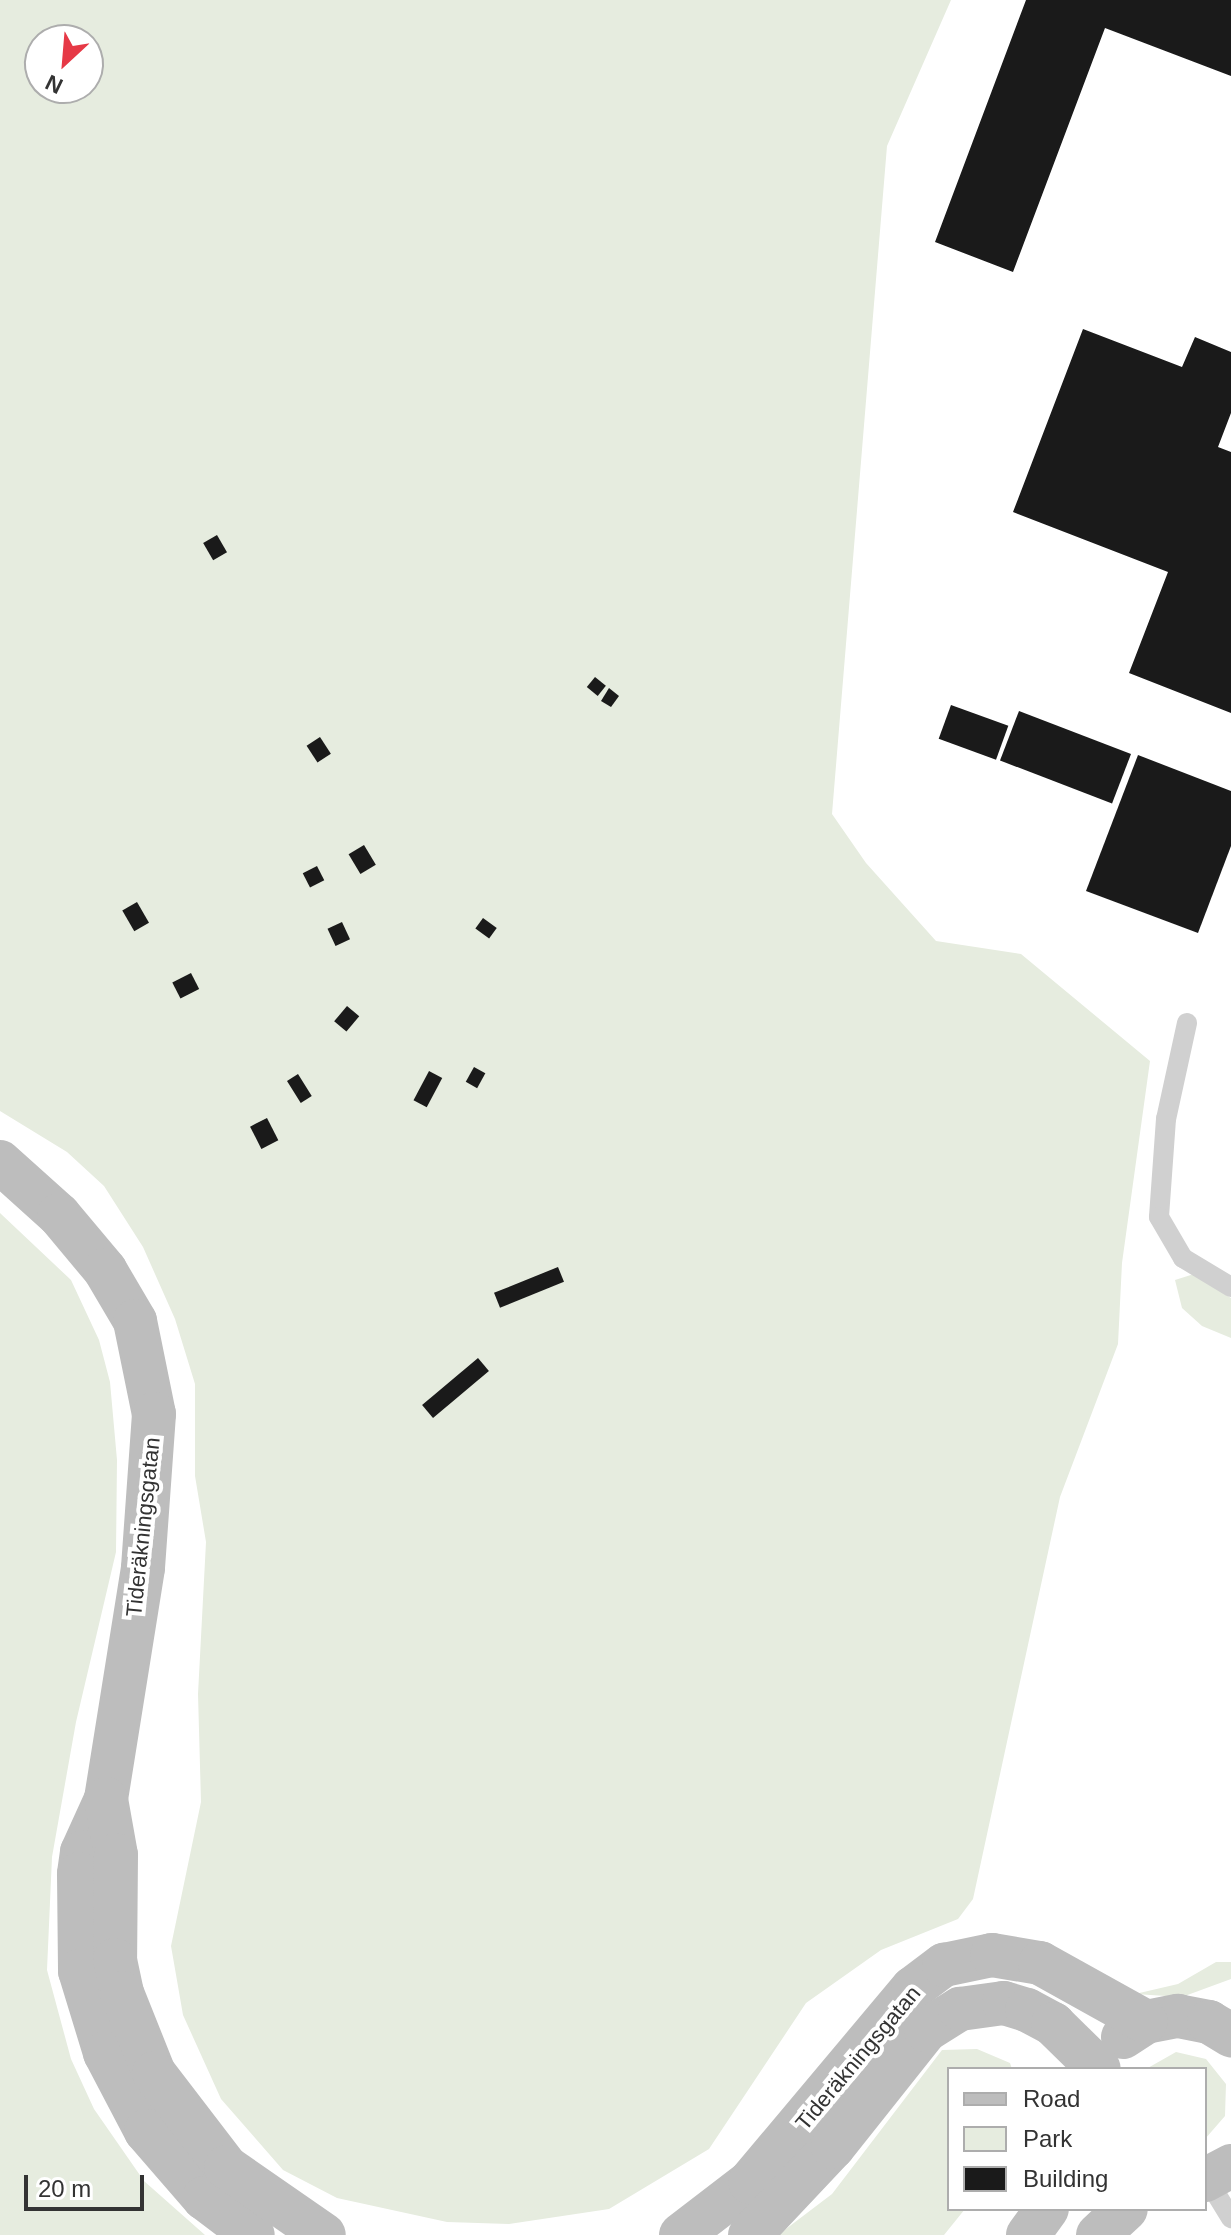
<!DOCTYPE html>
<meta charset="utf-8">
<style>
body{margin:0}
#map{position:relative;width:1231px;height:2235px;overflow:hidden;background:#fff;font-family:Helvetica,sans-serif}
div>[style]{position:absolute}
.green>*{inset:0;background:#e6ecdf}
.building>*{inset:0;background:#1a1a1a;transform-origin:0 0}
.lane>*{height:20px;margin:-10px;padding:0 10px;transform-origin:10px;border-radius:10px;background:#d0d0d0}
.secondary>*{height:44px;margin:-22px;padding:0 22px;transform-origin:22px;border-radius:22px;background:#bdbdbd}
span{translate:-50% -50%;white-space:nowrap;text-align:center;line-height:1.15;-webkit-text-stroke:8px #fff;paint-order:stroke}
.street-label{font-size:22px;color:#333}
.legend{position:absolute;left:947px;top:2067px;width:260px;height:144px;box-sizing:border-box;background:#fff;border:2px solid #adadad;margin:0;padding:10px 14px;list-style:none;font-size:24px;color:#333}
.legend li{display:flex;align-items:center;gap:16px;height:40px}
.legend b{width:40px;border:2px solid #adadad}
.north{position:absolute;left:24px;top:24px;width:80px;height:80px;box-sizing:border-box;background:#fff;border:2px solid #adadad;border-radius:50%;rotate:206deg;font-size:22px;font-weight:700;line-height:32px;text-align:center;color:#333}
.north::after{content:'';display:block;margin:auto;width:28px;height:36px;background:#e63946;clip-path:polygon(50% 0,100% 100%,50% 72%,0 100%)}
.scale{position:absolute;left:24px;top:2175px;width:120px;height:36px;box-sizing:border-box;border:4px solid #333;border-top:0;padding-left:10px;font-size:24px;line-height:28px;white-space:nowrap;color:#333;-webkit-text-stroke:6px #fff;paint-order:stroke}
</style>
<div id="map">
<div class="green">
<div style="clip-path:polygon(evenodd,0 0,951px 0,887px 146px,832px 814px,866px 863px,936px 941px,1021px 954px,1150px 1061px,1122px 1263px,1118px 1344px,1060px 1497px,973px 1899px,958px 1919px,881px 1950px,806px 2003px,709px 2149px,609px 2209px,509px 2224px,447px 2222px,337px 2198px,283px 2170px,221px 2099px,183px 2015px,171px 1946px,201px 1802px,198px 1694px,206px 1542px,195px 1476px,195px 1384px,175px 1319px,143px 1247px,104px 1186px,67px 1152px,0 1111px,0 0,40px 40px,88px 40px,88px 88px,40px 88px,40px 40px)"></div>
<div style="clip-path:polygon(0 1213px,71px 1280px,99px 1340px,110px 1382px,117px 1460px,116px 1552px,76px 1722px,52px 1857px,47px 1970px,71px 2059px,94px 2109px,144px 2181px,205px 2235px,0 2235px)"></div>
<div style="clip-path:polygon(1194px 1274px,1231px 1298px,1231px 1338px,1202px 1326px,1182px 1308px,1175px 1280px)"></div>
<div style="clip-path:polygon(1216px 1962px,1231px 1962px,1231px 1979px,1182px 1997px,1135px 1994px,1178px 1984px)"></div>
<div style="clip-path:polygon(977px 2049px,1010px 2063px,1012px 2069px,949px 2069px,949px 2209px,965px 2209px,944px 2235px,778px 2235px,832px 2194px,942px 2050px)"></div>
<div style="clip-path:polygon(1176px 2052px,1206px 2059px,1226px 2084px,1225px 2116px,1205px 2139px,1205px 2069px,1146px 2069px)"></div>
</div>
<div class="building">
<div style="clip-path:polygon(1026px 0,1231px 0,1231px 76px,1105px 28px,1013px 272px,935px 242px)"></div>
<div style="clip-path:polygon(1083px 329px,1182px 367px,1195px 337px,1231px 352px,1231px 413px,1218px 447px,1231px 452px,1231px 713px,1129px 673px,1168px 572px,1013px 512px)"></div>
<div style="left:217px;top:535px;width:20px;height:16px;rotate:60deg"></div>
<div style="left:595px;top:677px;width:14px;height:13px;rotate:39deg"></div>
<div style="clip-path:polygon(609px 688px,619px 696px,611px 707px,601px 701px)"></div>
<div style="left:951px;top:705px;width:61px;height:36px;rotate:20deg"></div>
<div style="left:1019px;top:711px;width:120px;height:53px;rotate:21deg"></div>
<div style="left:320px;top:737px;width:20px;height:16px;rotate:57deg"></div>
<div style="clip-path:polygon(1138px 755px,1231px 791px,1231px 846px,1198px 933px,1086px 891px)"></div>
<div style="left:364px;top:845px;width:23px;height:18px;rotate:59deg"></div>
<div style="left:317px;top:866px;width:16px;height:16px;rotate:63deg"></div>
<div style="left:137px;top:902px;width:24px;height:17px;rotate:60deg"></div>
<div style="left:483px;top:918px;width:17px;height:13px;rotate:36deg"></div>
<div style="left:342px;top:922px;width:19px;height:16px;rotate:65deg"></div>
<div style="left:191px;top:973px;width:18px;height:21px;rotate:63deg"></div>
<div style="left:347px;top:1006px;width:16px;height:20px;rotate:40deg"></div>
<div style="left:474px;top:1067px;width:13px;height:17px;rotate:29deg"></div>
<div style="left:429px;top:1071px;width:15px;height:33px;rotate:28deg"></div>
<div style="left:298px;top:1074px;width:26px;height:13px;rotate:58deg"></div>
<div style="left:267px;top:1118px;width:25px;height:19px;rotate:63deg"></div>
<div style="left:558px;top:1267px;width:16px;height:69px;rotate:68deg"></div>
<div style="left:478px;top:1358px;width:17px;height:73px;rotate:50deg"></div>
</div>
<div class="lane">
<div style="left:1187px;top:1023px;width:98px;rotate:102.3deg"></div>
<div style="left:1166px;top:1119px;width:98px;rotate:94.1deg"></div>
<div style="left:1159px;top:1217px;width:48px;rotate:59.7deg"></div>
<div style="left:1183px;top:1258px;width:56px;rotate:31.1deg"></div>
<div style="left:1207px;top:2179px;width:46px;rotate:58.4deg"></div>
</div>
<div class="secondary">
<div style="left:0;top:1162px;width:79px;rotate:41.9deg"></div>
<div style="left:59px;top:1215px;width:72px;rotate:50.1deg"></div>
<div style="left:105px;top:1270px;width:59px;rotate:59.5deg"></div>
<div style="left:135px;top:1321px;width:95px;rotate:78.5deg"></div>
<div style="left:154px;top:1414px;width:154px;rotate:94.1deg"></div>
<div style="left:143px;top:1568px;width:234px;rotate:99.1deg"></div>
<div style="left:106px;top:1799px;width:58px;rotate:114.4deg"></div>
<div style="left:82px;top:1852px;width:22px;rotate:98deg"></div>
<div style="left:79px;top:1874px;width:97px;rotate:89.4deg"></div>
<div style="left:80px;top:1971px;width:86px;rotate:73deg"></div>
<div style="left:105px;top:2053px;width:88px;rotate:62.3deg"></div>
<div style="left:146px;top:2131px;width:89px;rotate:49.1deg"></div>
<div style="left:204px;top:2198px;width:61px;rotate:37.1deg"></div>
<div style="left:106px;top:1799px;width:57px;rotate:79.9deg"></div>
<div style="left:116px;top:1855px;width:105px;rotate:90.5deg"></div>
<div style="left:115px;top:1960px;width:34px;rotate:78deg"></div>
<div style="left:122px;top:1993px;width:86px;rotate:68.2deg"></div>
<div style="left:154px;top:2073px;width:118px;rotate:52.5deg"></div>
<div style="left:226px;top:2167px;width:119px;rotate:34.8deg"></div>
<div style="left:1123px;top:2037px;width:27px;rotate:-33deg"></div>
<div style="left:1146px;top:2022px;width:33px;rotate:-11deg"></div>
<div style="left:1178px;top:2016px;width:32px;rotate:11deg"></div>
<div style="left:1209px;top:2022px;width:26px;rotate:31deg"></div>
<div style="left:1205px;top:2180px;width:30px;rotate:-28deg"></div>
<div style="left:681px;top:2235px;width:87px;rotate:-37.5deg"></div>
<div style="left:750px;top:2182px;width:253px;rotate:-50deg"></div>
<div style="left:913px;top:1988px;width:39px;rotate:-37deg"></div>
<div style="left:944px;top:1965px;width:49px;rotate:-11.8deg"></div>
<div style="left:992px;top:1955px;width:49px;rotate:9.5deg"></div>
<div style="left:1040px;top:1963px;width:121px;rotate:29.1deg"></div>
<div style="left:750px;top:2235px;width:121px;rotate:-46.7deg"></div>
<div style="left:833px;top:2147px;width:149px;rotate:-51.5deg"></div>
<div style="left:926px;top:2030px;width:40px;rotate:-32deg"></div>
<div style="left:960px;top:2009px;width:44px;rotate:-7.8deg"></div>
<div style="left:1004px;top:2003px;width:24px;rotate:17deg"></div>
<div style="left:1027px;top:2010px;width:30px;rotate:28deg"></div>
<div style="left:1053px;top:2024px;width:64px;rotate:44.4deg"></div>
<div style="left:1028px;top:2235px;width:32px;rotate:-54deg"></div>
<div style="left:1098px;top:2235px;width:38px;rotate:-43deg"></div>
</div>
<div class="street-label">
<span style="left:143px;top:1527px;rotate:-84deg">Tideräkningsgatan</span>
<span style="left:858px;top:2058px;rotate:-50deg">Tideräkningsgatan</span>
</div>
<ul class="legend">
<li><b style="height:10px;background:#bdbdbd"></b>Road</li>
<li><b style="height:22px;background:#e6ecdf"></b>Park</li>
<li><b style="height:22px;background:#1a1a1a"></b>Building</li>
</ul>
<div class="north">N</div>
<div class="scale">20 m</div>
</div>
